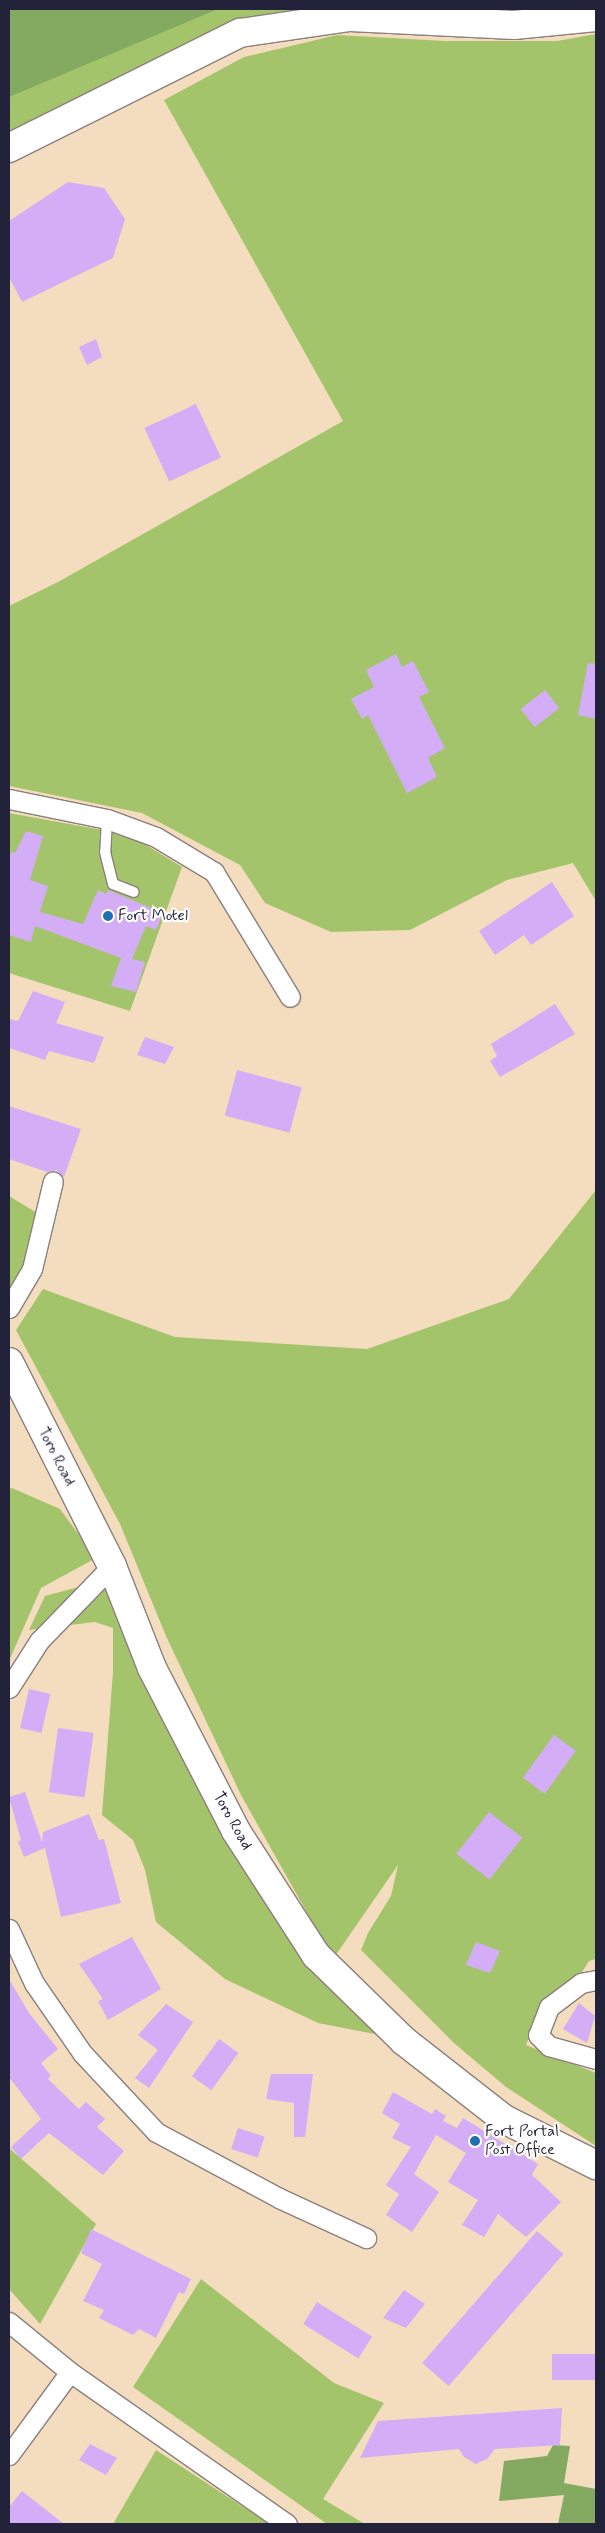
<!DOCTYPE html>
<style>
body{margin:0}
#map{position:relative;width:605px;height:2533px;overflow:hidden;background:#f4dcbf;font-family:Mynerve,sans-serif}
div>[style]{position:absolute}
.green>*{inset:0;background:#a4c46c}
.forest>*{inset:0;background:#83aa60}
.building>*{inset:0;background:#d3aef6;transform-origin:0 0}
.roads{filter:drop-shadow(1px 0 #8b7f7d) drop-shadow(-1px 0 #8b7f7d) drop-shadow(0 1px #8b7f7d) drop-shadow(0 -1px #8b7f7d)}
.lane>*{height:10px;margin:-5px;padding:0 5px;transform-origin:5px;border-radius:5px;background:#fff}
.street>*{height:19px;margin:-9.5px;padding:0 9.5px;transform-origin:9.5px;border-radius:9.5px;background:#fff}
.secondary>*{height:28px;margin:-14px;padding:0 14px;transform-origin:14px;border-radius:14px;background:#fff}
.dots>*{width:14px;height:14px;translate:-50% -50%;box-sizing:border-box;border:2px solid #fff;border-radius:50%}
span{translate:-50% -50%;white-space:nowrap;text-align:center;line-height:1.15;-webkit-text-stroke:4.5px #fff;paint-order:stroke}
.poi-label{font-size:16px;color:#22223b}
.left{translate:0 -50%;text-align:left}
.street-label{font-size:16px;color:#22223b}
.frame{position:absolute;inset:0;border:10px solid #22223b;pointer-events:none}
</style>
<div id="map">
<div class="green">
<div style="clip-path:polygon(9px 9px,305px 9px,226px 25px,9px 148px)"></div>
<div style="clip-path:polygon(596px 34px,596px 901px,573px 863px,507px 880px,410px 930px,331px 932px,265px 903px,240px 865px,142px 813px,9px 786px,9px 606px,58px 582px,343px 421px,164px 100px,244px 57px,337px 35px,446px 41px,557px 41px)"></div>
<div style="clip-path:polygon(9px 813px,130px 835px,182px 867px,130px 1011px,9px 973px)"></div>
<div style="clip-path:polygon(596px 1190px,596px 1959px,589px 1961px,579px 1977px,534px 2026px,526px 2045px,596px 2073px,596px 2146px,506px 2087px,454px 2043px,361px 1950px,368px 1933px,391px 1896px,398px 1865px,333px 1959px,241px 1795px,166px 1636px,120px 1524px,16px 1330px,43px 1289px,175px 1337px,367px 1349px,509px 1299px)"></div>
<div style="clip-path:polygon(9px 1196px,47px 1219px,9px 1314px)"></div>
<div style="clip-path:polygon(12px 1488px,60px 1509px,96px 1558px,41px 1588px,9px 1661px,9px 1489px)"></div>
<div style="clip-path:polygon(116px 1577px,226px 1805px,390px 2037px,318px 2023px,225px 1979px,156px 1922px,145px 1870px,133px 1840px,102px 1815px,113px 1672px,113px 1628px,95px 1622px,29px 1630px,45px 1596px)"></div>
<div style="clip-path:polygon(9px 2148px,96px 2224px,40px 2324px,9px 2289px)"></div>
<div style="clip-path:polygon(201px 2279px,334px 2383px,384px 2403px,323px 2499px,365px 2524px,327px 2524px,133px 2387px)"></div>
<div style="clip-path:polygon(156px 2450px,265px 2521px,269px 2524px,113px 2524px)"></div>
</div>
<div class="forest">
<div style="clip-path:polygon(9px 9px,218px 9px,9px 97px)"></div>
<div style="clip-path:polygon(553px 2445px,570px 2446px,564px 2483px,596px 2489px,596px 2524px,558px 2524px,564px 2495px,499px 2501px,504px 2461px,547px 2456px)"></div>
</div>
<div class="building">
<div style="clip-path:polygon(68px 182px,104px 188px,125px 219px,113px 258px,22px 302px,9px 277px,9px 221px)"></div>
<div style="clip-path:polygon(96px 339px,102px 357px,87px 365px,79px 347px)"></div>
<div style="left:196px;top:404px;width:59px;height:57px;rotate:65deg"></div>
<div style="clip-path:polygon(396px 654px,402px 667px,413px 661px,429px 692px,419px 697px,445px 748px,428px 758px,437px 777px,407px 793px,368px 715px,362px 719px,351px 699px,374px 687px,366px 670px)"></div>
<div style="clip-path:polygon(588px 663px,596px 664px,596px 719px,578px 715px)"></div>
<div style="left:545px;top:690px;width:23px;height:31px;rotate:52deg"></div>
<div style="clip-path:polygon(26px 831px,43px 836px,30px 880px,48px 886px,40px 912px,83px 924px,98px 890px,106px 894px,108px 890px,163px 913px,156px 930px,146px 926px,132px 959px,145px 962px,136px 992px,111px 986px,121px 958px,35px 926px,31px 942px,9px 935px,9px 852px,15px 853px)"></div>
<div style="clip-path:polygon(552px 882px,574px 916px,531px 945px,524px 935px,495px 955px,479px 931px)"></div>
<div style="clip-path:polygon(33px 991px,65px 1002px,56px 1023px,104px 1037px,94px 1063px,49px 1051px,45px 1060px,9px 1048px,9px 1019px,18px 1021px)"></div>
<div style="clip-path:polygon(555px 1004px,575px 1034px,500px 1077px,490px 1061px,497px 1056px,491px 1044px)"></div>
<div style="clip-path:polygon(145px 1037px,174px 1047px,165px 1064px,137px 1055px)"></div>
<div style="left:237px;top:1070px;width:67px;height:47px;rotate:15deg"></div>
<div style="clip-path:polygon(9px 1106px,81px 1129px,64px 1177px,56px 1170px,47px 1172px,9px 1159px)"></div>
<div style="left:29px;top:1689px;width:22px;height:40px;rotate:13deg"></div>
<div style="left:58px;top:1728px;width:36px;height:65px;rotate:8deg"></div>
<div style="left:554px;top:1735px;width:27px;height:53px;rotate:36deg"></div>
<div style="clip-path:polygon(25px 1792px,42px 1842px,43px 1832px,89px 1814px,99px 1840px,104px 1839px,121px 1903px,61px 1917px,45px 1848px,24px 1857px,18px 1842px,21px 1840px,9px 1797px)"></div>
<div style="left:489px;top:1812px;width:42px;height:53px;rotate:38deg"></div>
<div style="clip-path:polygon(132px 1937px,161px 1989px,108px 2020px,98px 2001px,103px 1999px,79px 1964px)"></div>
<div style="clip-path:polygon(476px 1942px,500px 1951px,490px 1973px,466px 1965px)"></div>
<div style="clip-path:polygon(9px 1979px,29px 2013px,58px 2049px,41px 2063px,51px 2076px,48px 2079px,79px 2109px,86px 2102px,105px 2119px,97px 2127px,124px 2151px,103px 2175px,49px 2133px,21px 2159px,11px 2147px,41px 2119px,9px 2077px)"></div>
<div style="clip-path:polygon(579px 2003px,595px 2016px,587px 2043px,563px 2029px)"></div>
<div style="clip-path:polygon(166px 2004px,193px 2022px,149px 2088px,135px 2078px,158px 2050px,138px 2035px)"></div>
<div style="left:219px;top:2039px;width:24px;height:46px;rotate:36deg"></div>
<div style="clip-path:polygon(271px 2074px,313px 2074px,305px 2137px,294px 2137px,294px 2103px,266px 2099px)"></div>
<div style="clip-path:polygon(393px 2092px,432px 2114px,435px 2109px,446px 2116px,443px 2121px,457px 2128px,463px 2118px,538px 2164px,532px 2175px,561px 2202px,526px 2237px,498px 2214px,484px 2237px,462px 2225px,478px 2200px,448px 2182px,466px 2153px,436px 2135px,414px 2174px,439px 2192px,412px 2232px,386px 2215px,399px 2194px,386px 2185px,411px 2147px,392px 2138px,400px 2124px,382px 2113px)"></div>
<div style="left:238px;top:2128px;width:28px;height:22px;rotate:18deg"></div>
<div style="clip-path:polygon(91px 2229px,191px 2279px,184px 2294px,179px 2292px,156px 2338px,139px 2329px,133px 2335px,99px 2318px,104px 2310px,83px 2301px,102px 2264px,81px 2253px)"></div>
<div style="left:537px;top:2231px;width:35px;height:175px;rotate:41deg"></div>
<div style="clip-path:polygon(404px 2290px,425px 2304px,406px 2328px,383px 2318px)"></div>
<div style="left:317px;top:2302px;width:65px;height:26px;rotate:32deg"></div>
<div style="left:596px;top:2354px;width:26px;height:44px;rotate:90deg"></div>
<div style="clip-path:polygon(562px 2408px,560px 2445px,495px 2449px,487px 2459px,476px 2464px,464px 2457px,459px 2449px,360px 2458px,378px 2421px)"></div>
<div style="clip-path:polygon(90px 2444px,117px 2458px,106px 2475px,79px 2460px)"></div>
<div style="clip-path:polygon(22px 2491px,64px 2524px,9px 2524px,9px 2507px)"></div>
</div>
<div class="roads">
<div class="lane">
<div style="left:107px;top:819px;width:33px;rotate:93deg"></div>
<div style="left:105px;top:852px;width:33px;rotate:76deg"></div>
<div style="left:113px;top:884px;width:22px;rotate:21deg"></div>
</div>
<div class="street">
<div style="left:9px;top:799px;width:100px;rotate:11.5deg"></div>
<div style="left:107px;top:819px;width:52px;rotate:20.2deg"></div>
<div style="left:156px;top:837px;width:68px;rotate:31.1deg"></div>
<div style="left:214px;top:872px;width:146px;rotate:58.7deg"></div>
<div style="left:9px;top:1308px;width:45px;rotate:-59.5deg"></div>
<div style="left:32px;top:1269px;width:90px;rotate:-76.6deg"></div>
<div style="left:9px;top:1688px;width:56px;rotate:-57.4deg"></div>
<div style="left:39px;top:1641px;width:105px;rotate:-45.8deg"></div>
<div style="left:9px;top:1929px;width:60px;rotate:65.2deg"></div>
<div style="left:34px;top:1983px;width:86px;rotate:55.4deg"></div>
<div style="left:83px;top:2054px;width:107px;rotate:46.9deg"></div>
<div style="left:156px;top:2132px;width:140px;rotate:28.2deg"></div>
<div style="left:279px;top:2198px;width:96px;rotate:24.7deg"></div>
<div style="left:596px;top:1980px;width:15px;rotate:169deg"></div>
<div style="left:581px;top:1983px;width:40px;rotate:143deg"></div>
<div style="left:549px;top:2007px;width:30px;rotate:111deg"></div>
<div style="left:538px;top:2035px;width:16px;rotate:45deg"></div>
<div style="left:549px;top:2046px;width:49px;rotate:15.5deg"></div>
<div style="left:9px;top:2322px;width:79px;rotate:39.3deg"></div>
<div style="left:70px;top:2372px;width:265px;rotate:35deg"></div>
<div style="left:9px;top:2455px;width:103px;rotate:-53.7deg"></div>
</div>
<div class="secondary">
<div style="left:9px;top:148px;width:258px;rotate:-26.5deg"></div>
<div style="left:240px;top:33px;width:111px;rotate:-8.3deg"></div>
<div style="left:350px;top:17px;width:164px;rotate:2.8deg"></div>
<div style="left:514px;top:25px;width:82px;rotate:-5.6deg"></div>
<div style="left:9px;top:1362px;width:229px;rotate:63.2deg"></div>
<div style="left:112px;top:1566px;width:110px;rotate:68.6deg"></div>
<div style="left:152px;top:1668px;width:183px;rotate:62.7deg"></div>
<div style="left:236px;top:1831px;width:148px;rotate:57.2deg"></div>
<div style="left:316px;top:1955px;width:123px;rotate:44.3deg"></div>
<div style="left:404px;top:2041px;width:127px;rotate:38deg"></div>
<div style="left:504px;top:2119px;width:103px;rotate:26.6deg"></div>
</div>
</div>
<div class="dots">
<div style="left:108px;top:916px;background:#1f6fb2"></div>
<div style="left:475px;top:2141px;background:#1f6fb2"></div>
</div>
<div class="poi-label">
<span class="left" style="left:118px;top:916px">Fort Motel</span>
<span class="left" style="left:485px;top:2141px">Fort Portal<br>Post Office</span>
</div>
<div class="street-label">
<span style="left:56px;top:1457px;rotate:63deg">Toro Road</span>
<span style="left:232px;top:1821px;rotate:61deg">Toro Road</span>
</div>
<div class="frame"></div>
</div>
